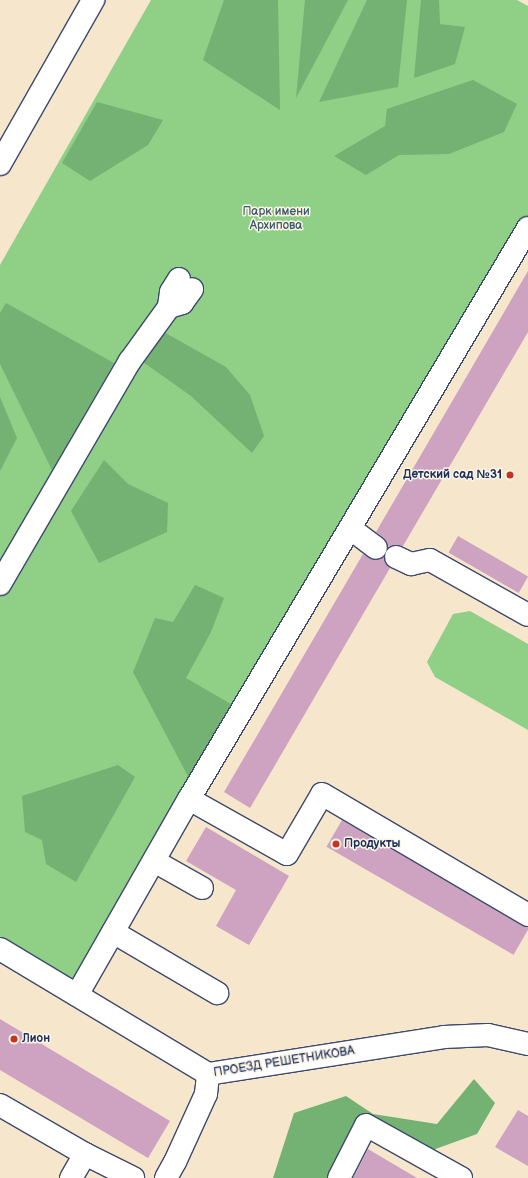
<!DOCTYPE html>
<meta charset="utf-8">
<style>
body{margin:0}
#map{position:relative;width:528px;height:1178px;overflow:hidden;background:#f5e6cc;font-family:"Balsamiq Sans",sans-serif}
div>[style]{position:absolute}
.green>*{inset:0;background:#8fcf86}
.forest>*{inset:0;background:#73b273}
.building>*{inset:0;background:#cda3c1;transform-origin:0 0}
.roads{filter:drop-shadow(1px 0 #3c4a6e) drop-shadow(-1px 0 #3c4a6e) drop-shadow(0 1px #3c4a6e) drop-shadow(0 -1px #3c4a6e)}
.minor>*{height:22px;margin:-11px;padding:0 11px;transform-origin:11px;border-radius:11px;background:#fff}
.dots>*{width:11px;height:11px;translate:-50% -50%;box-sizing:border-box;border:2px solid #fcf5e5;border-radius:50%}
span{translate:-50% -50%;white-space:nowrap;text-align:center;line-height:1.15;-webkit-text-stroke:3px #fcf5e5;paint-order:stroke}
.park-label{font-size:12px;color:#385768}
.poi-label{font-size:12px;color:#1b2f5e;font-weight:700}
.right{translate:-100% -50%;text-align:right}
.left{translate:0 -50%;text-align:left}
.street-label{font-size:12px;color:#1b2f5e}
</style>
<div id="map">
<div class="green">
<div style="clip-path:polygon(151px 0,517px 0,528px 6px,528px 217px,76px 983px,0 937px,0 265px)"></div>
<div style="clip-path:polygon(470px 611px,528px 644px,528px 730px,435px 677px,427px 662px,453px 614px)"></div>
</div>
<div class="forest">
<div style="clip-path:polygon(224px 0,278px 0,280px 110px,203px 60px)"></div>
<div style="clip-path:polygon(305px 0,348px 0,296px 98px)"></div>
<div style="clip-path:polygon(367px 0,407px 0,398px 87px,319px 102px)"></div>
<div style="clip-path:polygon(421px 0,439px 0,440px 24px,465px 27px,455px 64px,414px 78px)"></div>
<div style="clip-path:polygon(473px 80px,517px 104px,504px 132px,449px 154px,399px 155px,366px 175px,334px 156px,385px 126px,387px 109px)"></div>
<div style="clip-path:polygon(97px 102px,163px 120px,148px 145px,90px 181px,62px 163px)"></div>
<div style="clip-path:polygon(6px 303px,114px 363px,52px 470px,0 364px,0 313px)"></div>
<div style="clip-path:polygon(162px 331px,226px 367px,250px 395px,264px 436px,252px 453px,191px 396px,143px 362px)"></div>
<div style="clip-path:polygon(0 397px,17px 438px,0 471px)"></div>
<div style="clip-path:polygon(104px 460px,128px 484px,168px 503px,167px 532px,99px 563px,71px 511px)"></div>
<div style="clip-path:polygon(195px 585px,224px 598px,211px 632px,186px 678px,236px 707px,191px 782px,133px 672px,155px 618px,173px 622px)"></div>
<div style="clip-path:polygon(118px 765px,135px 777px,76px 882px,46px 864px,42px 840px,25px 832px,22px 796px)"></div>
<div style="clip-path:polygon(474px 1079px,495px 1103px,477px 1134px,416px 1156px,350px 1133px,329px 1178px,273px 1178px,294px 1113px,346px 1096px,373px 1114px,437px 1124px)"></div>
</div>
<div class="building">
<div style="clip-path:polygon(528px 271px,528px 332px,403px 546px,395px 545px,388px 547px,384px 538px,376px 532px)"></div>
<div style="left:458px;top:536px;width:81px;height:19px;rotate:30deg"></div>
<div style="clip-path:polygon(363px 554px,374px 560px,384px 557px,386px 564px,390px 568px,250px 808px,224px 792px)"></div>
<div style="left:342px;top:820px;width:216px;height:31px;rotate:30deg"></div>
<div style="clip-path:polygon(206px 827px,289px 876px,249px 945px,216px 926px,236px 890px,186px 861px)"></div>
<div style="clip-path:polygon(0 1019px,170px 1121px,148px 1158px,0 1070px)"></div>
<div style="clip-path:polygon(518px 1110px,528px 1116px,528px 1166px,495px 1147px)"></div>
<div style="clip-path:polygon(368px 1149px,417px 1178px,353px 1178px)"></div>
</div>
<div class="roads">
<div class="minor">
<div style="left:0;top:164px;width:189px;rotate:-60.4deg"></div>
<div style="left:179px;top:279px;width:15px;rotate:122deg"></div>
<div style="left:171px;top:292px;width:15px;rotate:98deg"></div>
<div style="left:169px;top:307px;width:14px;rotate:-17deg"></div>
<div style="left:182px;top:303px;width:17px;rotate:-54deg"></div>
<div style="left:351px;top:529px;width:31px;rotate:37deg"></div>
<div style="left:396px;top:557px;width:17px;rotate:25deg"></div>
<div style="left:411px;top:564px;width:19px;rotate:-12deg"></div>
<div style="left:430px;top:560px;width:112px;rotate:29.3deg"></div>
<div style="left:0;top:584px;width:258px;rotate:-59.8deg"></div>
<div style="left:130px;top:361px;width:67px;rotate:-54.2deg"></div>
<div style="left:189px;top:799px;width:112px;rotate:29.3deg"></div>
<div style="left:287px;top:854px;width:69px;rotate:-59.7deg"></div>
<div style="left:322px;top:794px;width:239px;rotate:30.4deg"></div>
<div style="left:154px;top:861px;width:55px;rotate:29.4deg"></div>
<div style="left:113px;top:932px;width:121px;rotate:30.4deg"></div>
<div style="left:0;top:949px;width:243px;rotate:31deg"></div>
<div style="left:208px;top:1074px;width:239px;rotate:-8.9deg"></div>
<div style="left:444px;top:1037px;width:44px;rotate:-2.6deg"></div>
<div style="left:488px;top:1035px;width:41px;rotate:12.7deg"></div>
<div style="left:77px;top:995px;width:226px;rotate:-60.3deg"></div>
<div style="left:189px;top:799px;width:664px;rotate:-59.3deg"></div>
<div style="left:0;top:1105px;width:98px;rotate:30deg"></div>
<div style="left:85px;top:1154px;width:28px;rotate:120deg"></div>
<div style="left:85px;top:1154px;width:54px;rotate:26.6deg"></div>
<div style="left:166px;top:1178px;width:18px;rotate:-61deg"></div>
<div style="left:175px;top:1162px;width:75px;rotate:-65.5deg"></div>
<div style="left:206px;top:1094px;width:20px;rotate:-84deg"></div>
<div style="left:339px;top:1178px;width:59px;rotate:-63deg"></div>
<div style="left:366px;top:1125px;width:109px;rotate:29.2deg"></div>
</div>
</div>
<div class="dots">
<div style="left:510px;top:475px;background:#c8321e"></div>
<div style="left:336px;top:844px;background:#c8321e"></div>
<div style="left:14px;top:1039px;background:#c8321e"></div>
</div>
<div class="park-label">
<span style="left:276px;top:219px">Парк имени<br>Архипова</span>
</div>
<div class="poi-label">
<span class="right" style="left:502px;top:475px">Детский сад №31</span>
<span class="left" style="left:344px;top:844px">Продукты</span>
<span class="left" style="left:22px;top:1039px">Лион</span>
</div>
<div class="street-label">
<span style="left:284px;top:1062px;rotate:-9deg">ПРОЕЗД РЕШЕТНИКОВА</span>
</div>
</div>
